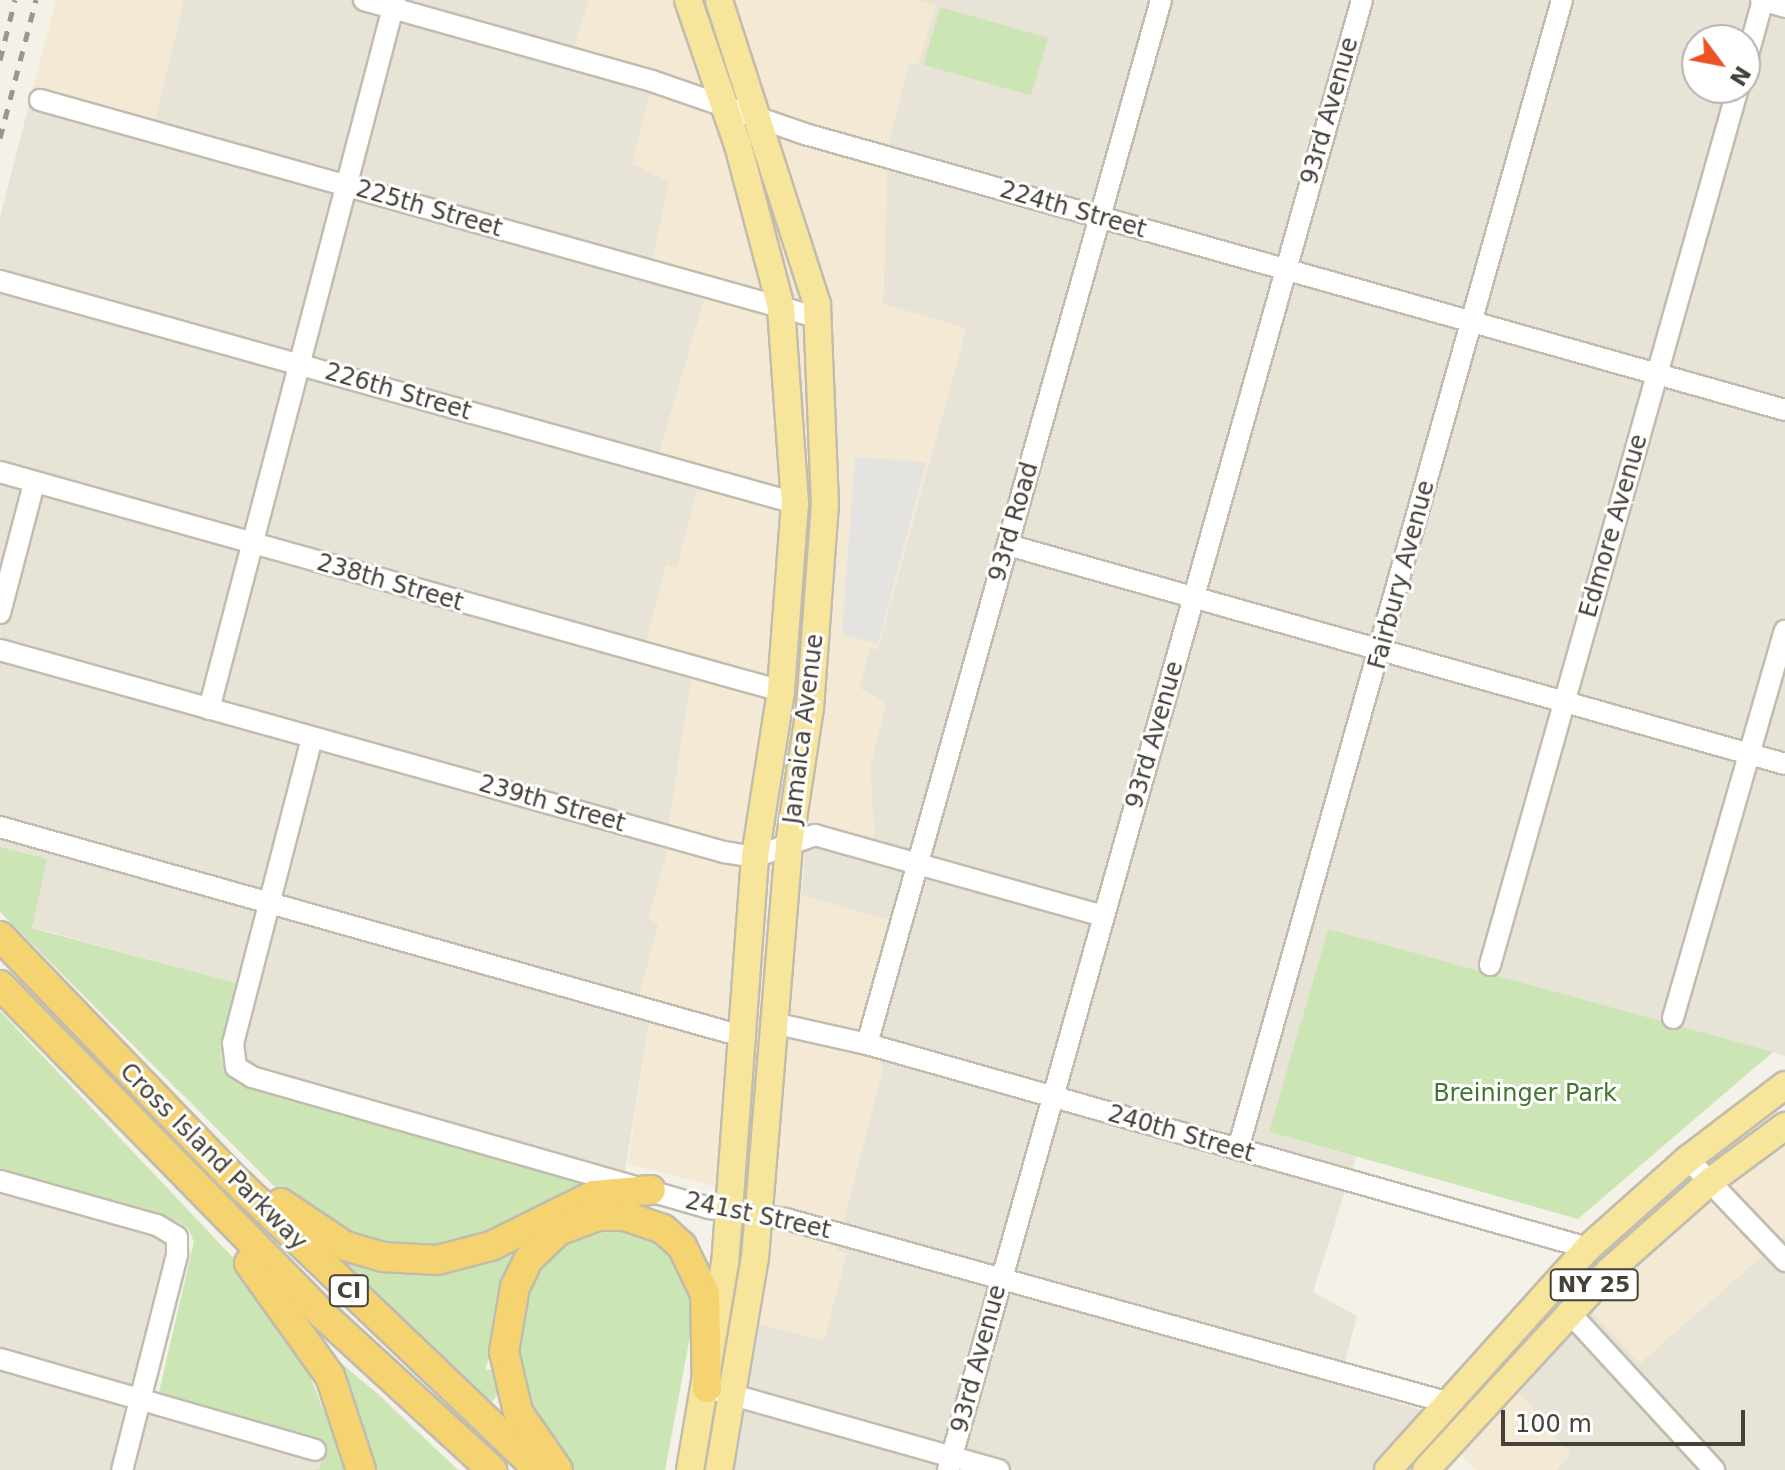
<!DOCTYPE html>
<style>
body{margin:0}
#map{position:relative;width:1785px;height:1470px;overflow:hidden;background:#f3f1e8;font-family:"DejaVu Sans",sans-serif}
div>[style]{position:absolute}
.residential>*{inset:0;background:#e7e3d7}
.commercial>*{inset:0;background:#f4e9d5}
.green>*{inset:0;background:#cbe5b4;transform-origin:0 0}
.parking>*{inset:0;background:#e5e3e0}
.roads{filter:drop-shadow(2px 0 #c1bcae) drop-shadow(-2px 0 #c1bcae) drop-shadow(0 2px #c1bcae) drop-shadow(0 -2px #c1bcae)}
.minor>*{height:20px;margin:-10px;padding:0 10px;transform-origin:10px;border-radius:10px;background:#fff}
.major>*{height:26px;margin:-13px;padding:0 13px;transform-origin:13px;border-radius:13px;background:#f8e59c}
.highway>*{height:28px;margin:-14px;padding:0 14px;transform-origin:14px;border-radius:14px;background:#f5d371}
.rail>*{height:5px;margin-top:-2.5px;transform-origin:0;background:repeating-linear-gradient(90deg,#979797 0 10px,transparent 0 20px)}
span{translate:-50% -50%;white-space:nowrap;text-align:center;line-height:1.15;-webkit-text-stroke:6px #fff;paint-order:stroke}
.shield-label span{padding:2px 6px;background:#fff;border:2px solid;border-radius:6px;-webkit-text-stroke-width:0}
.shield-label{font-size:22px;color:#464137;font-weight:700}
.street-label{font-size:24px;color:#464137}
.park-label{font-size:24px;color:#43752e}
.north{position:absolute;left:1681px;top:24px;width:80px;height:80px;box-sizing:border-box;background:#fff;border:2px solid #b5b3af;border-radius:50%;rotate:122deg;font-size:22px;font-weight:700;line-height:32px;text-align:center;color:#464137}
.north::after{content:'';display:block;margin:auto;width:28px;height:36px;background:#ed5225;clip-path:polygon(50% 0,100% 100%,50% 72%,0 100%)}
.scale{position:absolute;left:1501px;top:1410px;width:244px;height:36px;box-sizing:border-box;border:4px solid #464137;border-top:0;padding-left:10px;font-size:24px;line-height:28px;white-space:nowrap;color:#464137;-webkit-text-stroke:6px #fff;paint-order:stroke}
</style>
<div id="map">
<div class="residential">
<div style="clip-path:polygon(184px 0,589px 0,571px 59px,651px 87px,669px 182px,651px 271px,708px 287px,656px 464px,701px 477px,677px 567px,666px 565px,693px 668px,667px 836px,672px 837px,648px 919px,659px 923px,637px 1004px,651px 1009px,624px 1178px,592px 1185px,239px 1082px,226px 1072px,220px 1056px,238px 984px,32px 927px,46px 859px,0 847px,0 217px,34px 85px,155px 119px)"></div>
<div style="clip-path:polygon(evenodd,916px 0,1785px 0,1785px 1056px,1328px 929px,1269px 1132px,1356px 1157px,1313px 1292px,1357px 1316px,1339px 1385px,1425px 1411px,1374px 1470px,732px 1470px,756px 1323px,823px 1340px,846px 1254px,836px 1250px,883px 1068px,860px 1021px,888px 920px,801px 896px,806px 845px,867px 860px,874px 834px,870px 768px,886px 703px,859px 688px,870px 647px,878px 649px,966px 329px,883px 305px,888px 144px,909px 63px,917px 65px,935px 6px,916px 0,1697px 40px,1745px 40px,1745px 88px,1697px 88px,1697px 40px)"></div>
<div style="clip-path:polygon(0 1161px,181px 1213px,191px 1254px,154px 1392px,330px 1445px,323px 1470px,0 1470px)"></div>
<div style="clip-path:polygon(1785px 1236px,1785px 1470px,1556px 1470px,1570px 1454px,1511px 1383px,1584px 1303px,1640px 1363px)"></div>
</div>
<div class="commercial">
<div style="clip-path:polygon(56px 0,184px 0,155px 119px,34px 85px)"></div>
<div style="clip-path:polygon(589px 0,915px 0,936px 6px,918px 65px,909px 63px,888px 144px,883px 304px,966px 328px,878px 650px,870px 648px,859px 688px,886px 703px,870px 768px,874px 834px,867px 860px,806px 845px,801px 895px,888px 920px,860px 1021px,883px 1068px,836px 1250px,847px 1254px,824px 1340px,756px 1323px,776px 1202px,628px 1164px,651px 1009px,637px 1005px,659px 924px,648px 919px,671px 838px,667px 836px,693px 669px,643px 654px,666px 565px,677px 567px,700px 478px,656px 465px,708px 287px,650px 271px,669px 182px,632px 164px,651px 88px,571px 59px)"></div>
<div style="clip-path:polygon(1785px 1136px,1785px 1236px,1640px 1363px,1584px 1303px)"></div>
<div style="clip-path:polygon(1511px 1383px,1570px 1454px,1556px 1470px,1476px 1470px,1456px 1448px)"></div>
</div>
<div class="green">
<div style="left:940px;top:7px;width:112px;height:60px;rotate:16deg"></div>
<div style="clip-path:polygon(0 847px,47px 859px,32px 928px,239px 984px,220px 1056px,226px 1072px,239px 1082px,592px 1185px,496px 1232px,434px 1252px,363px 1247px,306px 1218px,0 912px)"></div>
<div style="clip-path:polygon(1328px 929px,1773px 1052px,1578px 1219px,1269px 1132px)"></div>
<div style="clip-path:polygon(0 1011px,256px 1282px,301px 1353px,330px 1427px,340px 1429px,351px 1470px,308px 1470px,319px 1469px,326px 1446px,159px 1392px,194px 1242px,188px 1228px,175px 1220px,0 1170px)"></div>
<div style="clip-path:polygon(555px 1221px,495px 1341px,485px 1370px,496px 1369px,503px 1388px,492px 1402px,462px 1382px,304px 1231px,375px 1265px)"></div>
<div style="clip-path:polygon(604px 1223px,654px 1236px,675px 1251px,692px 1295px,692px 1326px,665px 1470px,567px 1470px,521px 1407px,509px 1353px,520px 1292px,552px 1245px)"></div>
<div style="clip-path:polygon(341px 1363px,379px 1395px,458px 1470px,369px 1470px)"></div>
</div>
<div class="parking">
<div style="clip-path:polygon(855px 457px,926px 462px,878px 644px,842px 634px)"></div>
</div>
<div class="roads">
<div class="minor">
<div style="left:364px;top:0;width:299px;rotate:15.7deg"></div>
<div style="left:652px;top:81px;width:162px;rotate:19.1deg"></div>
<div style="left:805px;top:134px;width:1018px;rotate:15.73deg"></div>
<div style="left:1761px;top:0;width:25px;rotate:16deg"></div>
<div style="left:1745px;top:65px;width:67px;rotate:-74.5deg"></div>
<div style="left:40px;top:100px;width:809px;rotate:15.63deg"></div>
<div style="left:0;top:281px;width:825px;rotate:15.6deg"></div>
<div style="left:0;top:472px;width:811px;rotate:15.66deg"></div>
<div style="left:1008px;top:545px;width:807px;rotate:15.74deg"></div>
<div style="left:0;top:613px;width:134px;rotate:-75.3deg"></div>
<div style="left:0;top:650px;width:752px;rotate:15.59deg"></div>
<div style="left:724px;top:852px;width:31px;rotate:9deg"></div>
<div style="left:755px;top:857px;width:64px;rotate:-20.1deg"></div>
<div style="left:815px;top:835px;width:300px;rotate:15.7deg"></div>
<div style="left:209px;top:709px;width:733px;rotate:-75.3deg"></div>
<div style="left:312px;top:738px;width:315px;rotate:104.5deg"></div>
<div style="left:233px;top:1043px;width:24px;rotate:83deg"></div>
<div style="left:236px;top:1067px;width:19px;rotate:32deg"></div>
<div style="left:252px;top:1077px;width:475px;rotate:16deg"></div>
<div style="left:709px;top:1208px;width:78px;rotate:8.1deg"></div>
<div style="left:786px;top:1219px;width:685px;rotate:15.5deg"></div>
<div style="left:0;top:827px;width:774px;rotate:15.74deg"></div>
<div style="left:1490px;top:965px;width:911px;rotate:-74.21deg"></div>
<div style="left:1673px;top:1018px;width:403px;rotate:-73.9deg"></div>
<div style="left:773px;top:1023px;width:96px;rotate:12.6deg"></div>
<div style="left:867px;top:1044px;width:749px;rotate:15.8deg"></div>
<div style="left:867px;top:1044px;width:1085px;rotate:-74.27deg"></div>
<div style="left:1238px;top:1149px;width:1194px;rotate:-74.25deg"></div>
<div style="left:1688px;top:1159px;width:141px;rotate:46.4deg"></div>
<div style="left:0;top:1181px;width:163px;rotate:15.7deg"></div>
<div style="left:157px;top:1225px;width:23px;rotate:31deg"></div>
<div style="left:177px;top:1237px;width:18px;rotate:90deg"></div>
<div style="left:177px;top:1255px;width:222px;rotate:104.3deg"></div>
<div style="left:1568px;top:1311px;width:216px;rotate:47.4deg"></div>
<div style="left:0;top:1359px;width:328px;rotate:16.1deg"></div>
<div style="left:719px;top:1391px;width:291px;rotate:15.8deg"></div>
<div style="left:948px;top:1470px;width:1527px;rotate:-74.27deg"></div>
</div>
<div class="major">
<div style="left:688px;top:0;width:153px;rotate:71deg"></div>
<div style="left:738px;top:145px;width:169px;rotate:75.2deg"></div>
<div style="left:781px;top:308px;width:196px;rotate:85.9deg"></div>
<div style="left:795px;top:503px;width:189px;rotate:94.3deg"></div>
<div style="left:781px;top:691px;width:168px;rotate:98.9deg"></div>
<div style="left:755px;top:857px;width:407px;rotate:94.2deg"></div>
<div style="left:725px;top:1263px;width:210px;rotate:99.6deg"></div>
<div style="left:719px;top:1470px;width:215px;rotate:-80.4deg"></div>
<div style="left:755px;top:1258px;width:414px;rotate:-85.3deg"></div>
<div style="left:789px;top:845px;width:139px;rotate:-81.3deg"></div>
<div style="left:810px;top:708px;width:204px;rotate:-85.8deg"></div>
<div style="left:825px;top:505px;width:201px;rotate:-92.3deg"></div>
<div style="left:817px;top:304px;width:319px;rotate:-107.9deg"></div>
<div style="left:1388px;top:1470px;width:299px;rotate:-48deg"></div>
<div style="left:1588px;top:1248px;width:134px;rotate:-41.7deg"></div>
<div style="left:1688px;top:1159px;width:122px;rotate:-37.3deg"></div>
<div style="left:1426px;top:1470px;width:270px;rotate:-47.4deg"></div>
<div style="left:1609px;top:1271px;width:137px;rotate:-41.5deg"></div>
<div style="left:1712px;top:1180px;width:91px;rotate:-36.5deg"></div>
</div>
<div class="highway">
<div style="left:0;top:936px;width:330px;rotate:46.1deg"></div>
<div style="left:229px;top:1174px;width:429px;rotate:43.7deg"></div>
<div style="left:0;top:985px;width:460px;rotate:45.6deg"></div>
<div style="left:322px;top:1314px;width:231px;rotate:42.5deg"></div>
<div style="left:281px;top:1203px;width:77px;rotate:33.9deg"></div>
<div style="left:345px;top:1246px;width:40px;rotate:16deg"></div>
<div style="left:383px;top:1257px;width:54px;rotate:3.2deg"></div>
<div style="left:437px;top:1260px;width:56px;rotate:-14.5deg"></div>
<div style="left:491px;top:1246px;width:115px;rotate:-26.3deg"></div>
<div style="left:594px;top:1195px;width:57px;rotate:-5deg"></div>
<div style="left:249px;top:1263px;width:139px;rotate:54.4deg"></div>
<div style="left:330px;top:1376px;width:99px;rotate:71.7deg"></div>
<div style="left:558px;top:1470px;width:70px;rotate:-124.6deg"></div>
<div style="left:518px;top:1412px;width:62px;rotate:-103.1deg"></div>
<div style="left:504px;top:1352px;width:66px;rotate:-80.4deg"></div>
<div style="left:515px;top:1287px;width:30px;rotate:-64deg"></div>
<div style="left:528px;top:1260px;width:42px;rotate:-44deg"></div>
<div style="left:558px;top:1231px;width:43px;rotate:-20.6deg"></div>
<div style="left:598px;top:1216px;width:27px"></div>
<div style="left:625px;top:1216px;width:40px;rotate:18.9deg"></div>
<div style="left:663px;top:1229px;width:25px;rotate:42deg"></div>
<div style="left:682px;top:1246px;width:53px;rotate:64.4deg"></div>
<div style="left:705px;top:1294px;width:94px;rotate:88.8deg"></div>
</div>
</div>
<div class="rail">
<div style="left:0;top:60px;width:62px;rotate:-76deg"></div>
<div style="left:0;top:138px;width:143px;rotate:-75.4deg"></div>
</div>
<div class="shield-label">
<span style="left:1594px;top:1285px">NY 25</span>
<span style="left:349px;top:1291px">CI</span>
</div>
<div class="street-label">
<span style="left:1330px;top:111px;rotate:-74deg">93rd Avenue</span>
<span style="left:429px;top:209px;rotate:16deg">225th Street</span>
<span style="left:1073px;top:210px;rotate:16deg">224th Street</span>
<span style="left:398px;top:392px;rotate:16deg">226th Street</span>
<span style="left:1014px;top:522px;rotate:-74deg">93rd Road</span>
<span style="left:1614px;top:526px;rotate:-74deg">Edmore Avenue</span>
<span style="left:1402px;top:575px;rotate:-75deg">Fairbury Avenue</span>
<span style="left:390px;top:583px;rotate:16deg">238th Street</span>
<span style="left:804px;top:729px;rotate:-83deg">Jamaica Avenue</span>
<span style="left:1155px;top:735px;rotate:-74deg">93rd Avenue</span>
<span style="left:552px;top:804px;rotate:16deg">239th Street</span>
<span style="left:1181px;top:1134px;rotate:16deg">240th Street</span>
<span style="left:213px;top:1157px;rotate:45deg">Cross Island Parkway</span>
<span style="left:758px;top:1216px;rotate:12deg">241st Street</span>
<span style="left:979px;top:1359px;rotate:-75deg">93rd Avenue</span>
</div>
<div class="park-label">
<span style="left:1525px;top:1094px">Breininger Park</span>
</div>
<div class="north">N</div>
<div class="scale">100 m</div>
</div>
